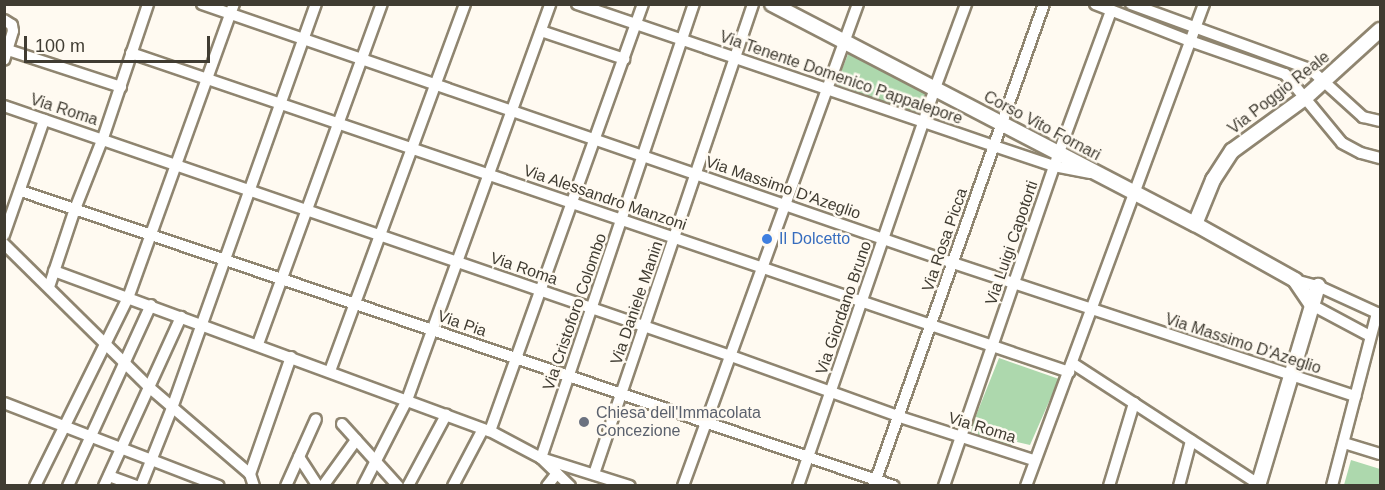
<!DOCTYPE html>
<style>
body{margin:0}
#map{position:relative;width:1385px;height:490px;overflow:hidden;background:#fffaf1;font-family:Arial,sans-serif}
div>[style]{position:absolute}
.green>*{inset:0;background:#add8ad}
.roads{filter:drop-shadow(2px 0 #8f8570) drop-shadow(-2px 0 #8f8570) drop-shadow(0 2px #8f8570) drop-shadow(0 -2px #8f8570)}
.minor>*{height:10px;margin:-5px;padding:0 5px;transform-origin:5px;border-radius:5px;background:#fff}
.tertiary>*{height:14px;margin:-7px;padding:0 7px;transform-origin:7px;border-radius:7px;background:#fff}
.dots>*{width:16px;height:16px;translate:-50% -50%;box-sizing:border-box;border:3px solid #fffaf1;border-radius:50%}
span{translate:-50% -50%;white-space:nowrap;text-align:center;line-height:1.15;-webkit-text-stroke:5px #fffaf1;paint-order:stroke}
.street-label{font-size:16px;color:#403c32}
.shop-label{font-size:16px;color:#366cbe}
.left{translate:0 -50%;text-align:left}
.worship-label{font-size:16px;color:#5b616d}
.frame{position:absolute;inset:0;border:6px solid #403c32;pointer-events:none}
.scale{position:absolute;left:24px;top:36px;width:186px;height:27px;box-sizing:border-box;border:3px solid #403c32;border-top:0;padding-left:8px;font-size:18px;line-height:21px;white-space:nowrap;color:#403c32;-webkit-text-stroke:4px #fffaf1;paint-order:stroke}
</style>
<div id="map">
<div class="green">
<div style="clip-path:polygon(849px 52px,928px 95px,921px 114px,835px 86px)"></div>
<div style="clip-path:polygon(999px 358px,1059px 379px,1030px 445px,1013px 441px,1010px 447px,969px 433px)"></div>
<div style="clip-path:polygon(1351px 460px,1380px 469px,1380px 485px,1344px 485px)"></div>
</div>
<div class="roads">
<div class="minor">
<div style="left:202px;top:4px;width:794px;rotate:19.03deg"></div>
<div style="left:953px;top:263px;width:424px;rotate:18.3deg"></div>
<div style="left:577px;top:4px;width:441px;rotate:18.8deg"></div>
<div style="left:994px;top:146px;width:63px;rotate:18.4deg"></div>
<div style="left:1054px;top:166px;width:37px;rotate:11deg"></div>
<div style="left:1095px;top:4px;width:102px;rotate:21.3deg"></div>
<div style="left:1190px;top:41px;width:101px;rotate:19.2deg"></div>
<div style="left:1285px;top:74px;width:89px;rotate:50.4deg"></div>
<div style="left:1342px;top:143px;width:21px;rotate:28deg"></div>
<div style="left:1361px;top:153px;width:20px;rotate:15deg"></div>
<div style="left:1131px;top:4px;width:190px;rotate:20deg"></div>
<div style="left:1310px;top:69px;width:72px;rotate:42.2deg"></div>
<div style="left:1363px;top:117px;width:17px;rotate:13deg"></div>
<div style="left:4px;top:20px;width:9px;rotate:32deg"></div>
<div style="left:12px;top:25px;width:6px;rotate:81deg"></div>
<div style="left:13px;top:31px;width:30px;rotate:107deg"></div>
<div style="left:541px;top:31px;width:88px;rotate:18.6deg"></div>
<div style="left:8px;top:50px;width:119px;rotate:18.1deg"></div>
<div style="left:131px;top:53px;width:991px;rotate:18.78deg"></div>
<div style="left:4px;top:106px;width:769px;rotate:18.98deg"></div>
<div style="left:731px;top:356px;width:180px;rotate:19.8deg"></div>
<div style="left:900px;top:417px;width:140px;rotate:17.9deg"></div>
<div style="left:21px;top:191px;width:921px;rotate:18.67deg"></div>
<div style="left:4px;top:235px;width:122px;rotate:-70.8deg"></div>
<div style="left:4px;top:244px;width:205px;rotate:44.6deg"></div>
<div style="left:150px;top:388px;width:132px;rotate:40.7deg"></div>
<div style="left:250px;top:474px;width:13px;rotate:72deg"></div>
<div style="left:54px;top:271px;width:464px;rotate:20.2deg"></div>
<div style="left:490px;top:431px;width:58px;rotate:27.9deg"></div>
<div style="left:541px;top:458px;width:93px;rotate:17.5deg"></div>
<div style="left:1295px;top:280px;width:24px;rotate:15deg"></div>
<div style="left:1318px;top:286px;width:65px;rotate:24.6deg"></div>
<div style="left:1377px;top:313px;width:179px;rotate:104.6deg"></div>
<div style="left:49px;top:287px;width:82px;rotate:-71.6deg"></div>
<div style="left:75px;top:209px;width:76px;rotate:-68.5deg"></div>
<div style="left:103px;top:138px;width:141px;rotate:-71.4deg"></div>
<div style="left:1312px;top:305px;width:66px;rotate:28.1deg"></div>
<div style="left:258px;top:344px;width:362px;rotate:-70deg"></div>
<div style="left:1072px;top:363px;width:222px;rotate:33deg"></div>
<div style="left:330px;top:371px;width:391px;rotate:-69.8deg"></div>
<div style="left:4px;top:403px;width:230px;rotate:21.1deg"></div>
<div style="left:342px;top:424px;width:84px;rotate:47.9deg"></div>
<div style="left:490px;top:431px;width:454px;rotate:-70.3deg"></div>
<div style="left:1344px;top:443px;width:38px;rotate:17deg"></div>
<div style="left:299px;top:457px;width:35px;rotate:57deg"></div>
<div style="left:250px;top:474px;width:124px;rotate:-70.7deg"></div>
<div style="left:594px;top:474px;width:496px;rotate:-71.3deg"></div>
<div style="left:109px;top:476px;width:29px;rotate:20deg"></div>
<div style="left:874px;top:485px;width:510px;rotate:-70.54deg"></div>
<div style="left:35px;top:486px;width:210px;rotate:-63.7deg"></div>
<div style="left:128px;top:298px;width:313px;rotate:-70.2deg"></div>
<div style="left:68px;top:486px;width:199px;rotate:-65.4deg"></div>
<div style="left:104px;top:486px;width:186px;rotate:-65.5deg"></div>
<div style="left:141px;top:486px;width:84px;rotate:-68.3deg"></div>
<div style="left:172px;top:408px;width:429px;rotate:-70.4deg"></div>
<div style="left:286px;top:486px;width:73px;rotate:-65.9deg"></div>
<div style="left:323px;top:486px;width:57px;rotate:-54.3deg"></div>
<div style="left:363px;top:486px;width:97px;rotate:-62.9deg"></div>
<div style="left:407px;top:400px;width:421px;rotate:-70.1deg"></div>
<div style="left:408px;top:486px;width:81px;rotate:-61.8deg"></div>
<div style="left:453px;top:486px;width:64px;rotate:-62.2deg"></div>
<div style="left:547px;top:486px;width:16px;rotate:-52deg"></div>
<div style="left:570px;top:486px;width:40px;rotate:-136deg"></div>
<div style="left:541px;top:458px;width:479px;rotate:-71.4deg"></div>
<div style="left:683px;top:486px;width:513px;rotate:-70.05deg"></div>
<div style="left:798px;top:486px;width:421px;rotate:-71deg"></div>
<div style="left:935px;top:88px;width:90px;rotate:-69.7deg"></div>
<div style="left:944px;top:486px;width:350px;rotate:-71deg"></div>
<div style="left:1058px;top:155px;width:153px;rotate:-69.8deg"></div>
<div style="left:1026px;top:486px;width:514px;rotate:-69.73deg"></div>
<div style="left:1109px;top:486px;width:87px;rotate:-73.2deg"></div>
<div style="left:1179px;top:486px;width:47px;rotate:-75.1deg"></div>
</div>
<div class="tertiary">
<div style="left:772px;top:4px;width:477px;rotate:27.5deg"></div>
<div style="left:1195px;top:224px;width:115px;rotate:29.2deg"></div>
<div style="left:1295px;top:280px;width:30px;rotate:56deg"></div>
<div style="left:1195px;top:224px;width:48px;rotate:-67.8deg"></div>
<div style="left:1213px;top:180px;width:35px;rotate:-57deg"></div>
<div style="left:1232px;top:151px;width:92px;rotate:-36.1deg"></div>
<div style="left:1306px;top:97px;width:100px;rotate:-42.2deg"></div>
<div style="left:1258px;top:486px;width:209px;rotate:-73.3deg"></div>
</div>
</div>
<div class="dots">
<div style="left:767px;top:239px;background:#3f7fe0"></div>
<div style="left:584px;top:422px;background:#6b7280"></div>
</div>
<div class="street-label">
<span style="left:841px;top:78px;rotate:19deg">Via Tenente Domenico Pappalepore</span>
<span style="left:1279px;top:93px;rotate:-38deg">Via Poggio Reale</span>
<span style="left:64px;top:110px;rotate:18deg">Via Roma</span>
<span style="left:1042px;top:126px;rotate:28deg">Corso Vito Fornari</span>
<span style="left:783px;top:188px;rotate:19deg">Via Massimo D'Azeglio</span>
<span style="left:605px;top:198px;rotate:19deg">Via Alessandro Manzoni</span>
<span style="left:945px;top:240px;rotate:-71deg">Via Rosa Picca</span>
<span style="left:1012px;top:243px;rotate:-71deg">Via Luigi Capotorti</span>
<span style="left:524px;top:269px;rotate:19deg">Via Roma</span>
<span style="left:637px;top:303px;rotate:-71deg">Via Daniele Manin</span>
<span style="left:844px;top:308px;rotate:-71deg">Via Giordano Bruno</span>
<span style="left:575px;top:312px;rotate:-71deg">Via Cristoforo Colombo</span>
<span style="left:462px;top:324px;rotate:19deg">Via Pia</span>
<span style="left:1243px;top:344px;rotate:18deg">Via Massimo D'Azeglio</span>
<span style="left:982px;top:428px;rotate:17deg">Via Roma</span>
</div>
<div class="shop-label">
<span class="left" style="left:779px;top:239px">Il Dolcetto</span>
</div>
<div class="worship-label">
<span class="left" style="left:596px;top:422px">Chiesa dell'Immacolata<br>Concezione</span>
</div>
<div class="frame"></div>
<div class="scale">100 m</div>
</div>
